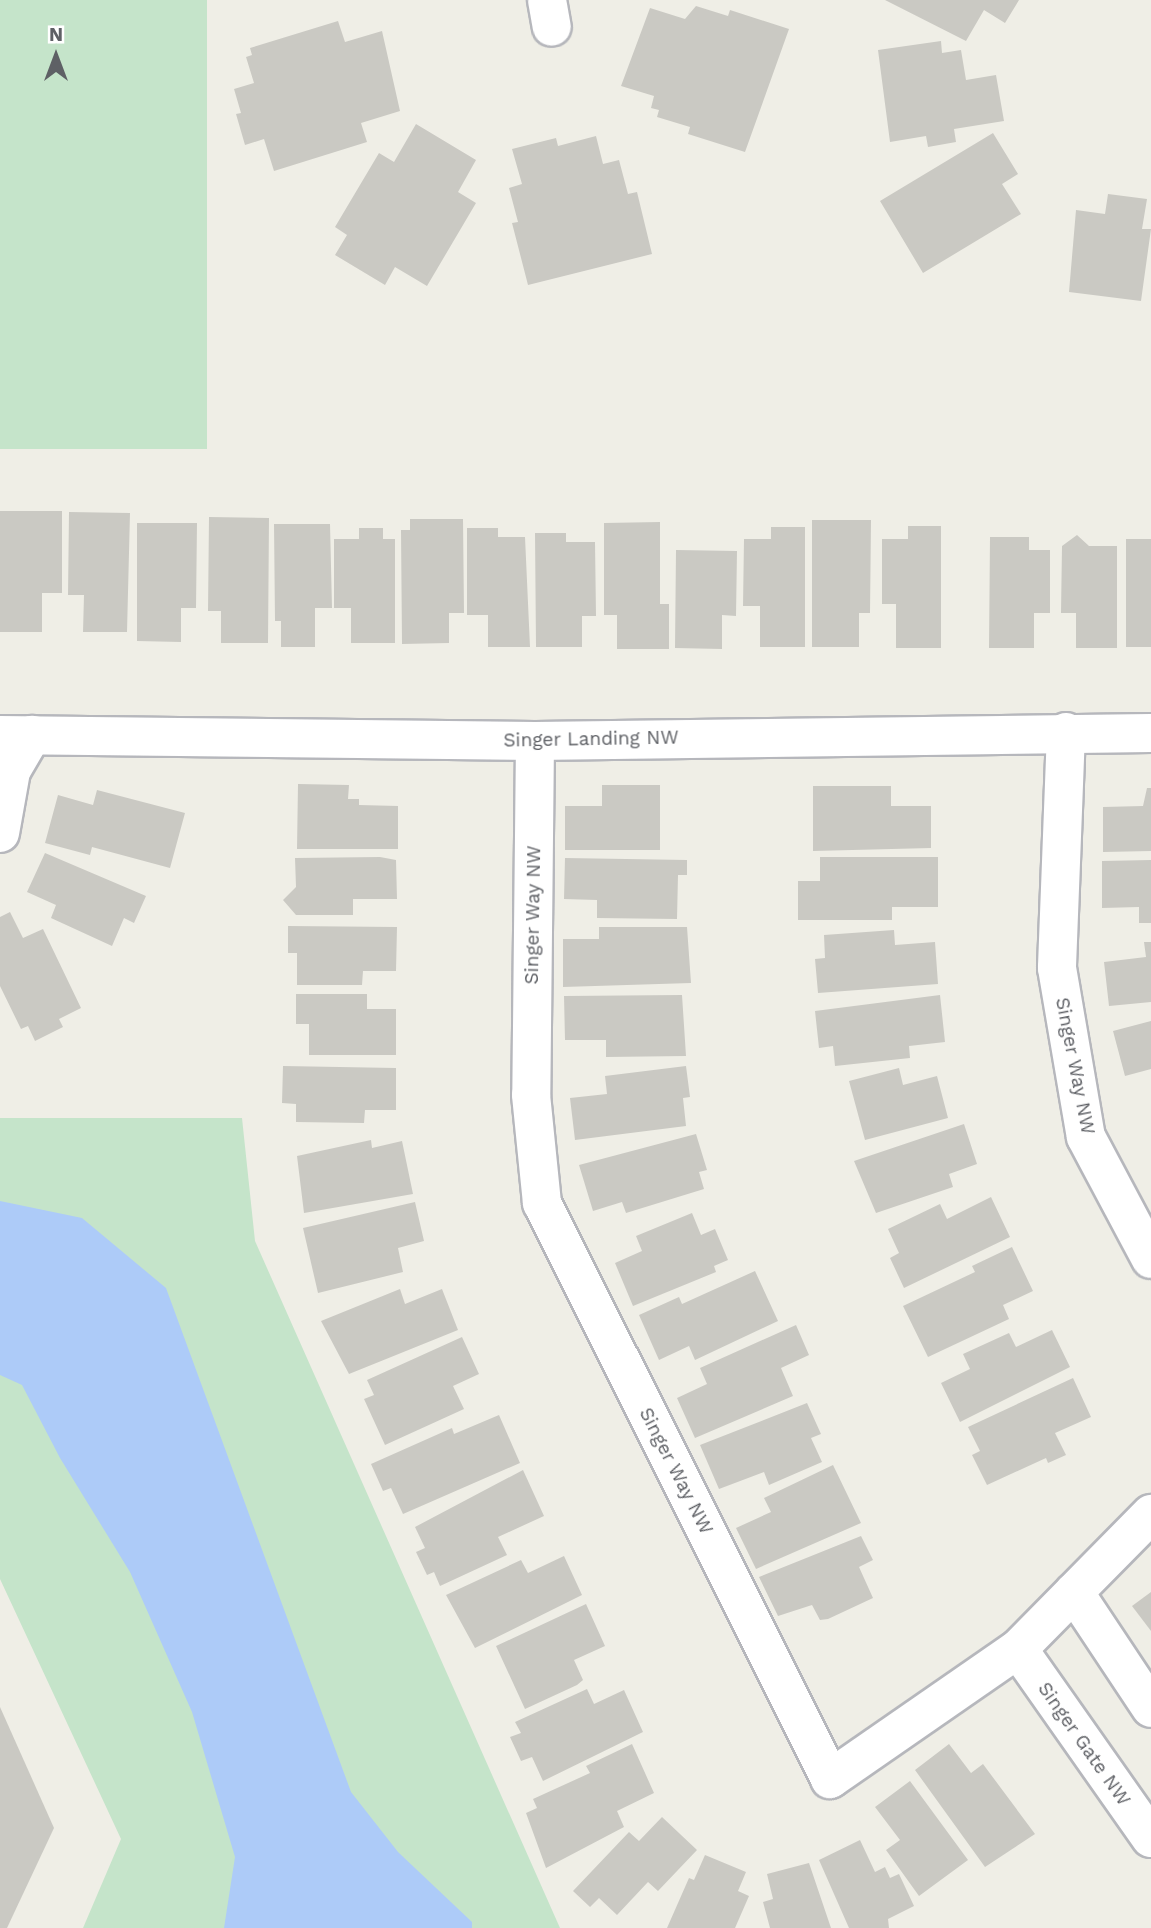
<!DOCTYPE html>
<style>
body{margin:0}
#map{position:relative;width:1151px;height:1928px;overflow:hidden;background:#efeee6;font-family:"Work Sans",sans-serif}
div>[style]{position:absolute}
.green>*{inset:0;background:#c5e4ca;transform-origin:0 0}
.water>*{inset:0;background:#adcbf8}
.building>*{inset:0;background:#cac9c3;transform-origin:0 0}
.roads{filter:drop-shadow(2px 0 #b6b7bc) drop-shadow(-2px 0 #b6b7bc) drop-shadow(0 2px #b6b7bc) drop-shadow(0 -2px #b6b7bc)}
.minor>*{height:38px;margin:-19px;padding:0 19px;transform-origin:19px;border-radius:19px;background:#fff}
span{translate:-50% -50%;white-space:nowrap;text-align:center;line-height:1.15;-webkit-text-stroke:6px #fff;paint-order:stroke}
.street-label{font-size:19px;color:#5e6065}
.north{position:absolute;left:21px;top:21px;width:70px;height:70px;-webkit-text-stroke:5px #fff;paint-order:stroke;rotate:0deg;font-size:19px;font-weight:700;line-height:28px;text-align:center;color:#5e6065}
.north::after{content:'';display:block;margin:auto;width:24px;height:32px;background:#5e6065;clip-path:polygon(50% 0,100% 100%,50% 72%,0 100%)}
</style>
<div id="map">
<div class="green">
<div style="left:0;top:0;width:207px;height:449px"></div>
<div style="clip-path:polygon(0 1118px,242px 1118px,255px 1241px,560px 1928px,83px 1928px,121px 1839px,0 1579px)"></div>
</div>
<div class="water">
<div style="clip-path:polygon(0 1201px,82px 1218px,166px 1288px,351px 1792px,398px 1852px,472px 1922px,472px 1928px,224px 1928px,235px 1857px,192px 1712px,130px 1572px,60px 1458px,22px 1385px,0 1375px)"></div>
</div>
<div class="building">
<div style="clip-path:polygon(885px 0,1019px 0,1005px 23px,984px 10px,966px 41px)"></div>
<div style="clip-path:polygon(696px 6px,728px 16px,730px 10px,789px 29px,745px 152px,688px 134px,690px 127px,657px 117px,659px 110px,651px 108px,654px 96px,621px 86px,650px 8px,685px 19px)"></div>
<div style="clip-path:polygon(338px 21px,345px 42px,382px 31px,400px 111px,361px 123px,367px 142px,274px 171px,264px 139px,245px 145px,236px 114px,241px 113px,234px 89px,254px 83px,246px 57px,252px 55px,250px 48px)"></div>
<div style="clip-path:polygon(941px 41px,942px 53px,961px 50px,966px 80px,996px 75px,1004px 121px,954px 129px,956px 142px,928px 147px,926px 136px,890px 142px,878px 50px)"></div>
<div style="clip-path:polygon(416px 124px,476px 160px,458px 192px,476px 203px,427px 286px,395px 267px,385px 285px,335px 255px,347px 235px,335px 227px,379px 153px,394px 162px)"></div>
<div style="clip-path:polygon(993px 133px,1018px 174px,1002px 184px,1021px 214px,923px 273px,880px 201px)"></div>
<div style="clip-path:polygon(596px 136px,603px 164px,619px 160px,628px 194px,637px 192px,652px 254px,528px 285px,512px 223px,518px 222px,509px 188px,522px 184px,512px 149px,556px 138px,558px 146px)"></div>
<div style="clip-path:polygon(1108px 194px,1147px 199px,1142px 229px,1151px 229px,1141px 301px,1069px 292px,1076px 210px,1105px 214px)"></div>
<div style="clip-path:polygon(0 511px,62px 511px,62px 593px,42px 593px,42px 632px,0 632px)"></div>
<div style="clip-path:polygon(69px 512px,130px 513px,127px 632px,83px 632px,84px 595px,68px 595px)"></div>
<div style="clip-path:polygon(209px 517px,269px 518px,268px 643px,221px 643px,221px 611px,208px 611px)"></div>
<div style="clip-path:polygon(410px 519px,463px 519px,464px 613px,449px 613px,449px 643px,402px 644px,401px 530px,410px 530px)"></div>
<div style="clip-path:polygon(812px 520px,871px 520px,870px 613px,859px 613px,859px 647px,812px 647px)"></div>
<div style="clip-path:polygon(660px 522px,660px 604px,669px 604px,669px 649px,617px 649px,617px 615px,604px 615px,604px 523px)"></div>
<div style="clip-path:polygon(137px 523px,197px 523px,196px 608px,181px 608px,181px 642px,137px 641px)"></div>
<div style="clip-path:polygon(274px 524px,330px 524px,332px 608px,315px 608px,315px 647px,281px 647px,281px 621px,275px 621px)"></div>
<div style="clip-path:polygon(908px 526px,941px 526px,941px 648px,896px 648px,896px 604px,882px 604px,882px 539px,908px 539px)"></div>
<div style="clip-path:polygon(771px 527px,805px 527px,805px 647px,760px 647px,760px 606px,743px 606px,744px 539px,771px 539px)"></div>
<div style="clip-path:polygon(359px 528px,383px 528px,383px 539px,395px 539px,395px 643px,351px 643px,351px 608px,334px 608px,334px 539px,359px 539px)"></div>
<div style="clip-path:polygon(467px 528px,498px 528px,498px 537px,525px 537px,530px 647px,488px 647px,488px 615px,467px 615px)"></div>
<div style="clip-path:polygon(535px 533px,566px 533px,566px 542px,595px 542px,596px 616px,582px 616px,582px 647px,536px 647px)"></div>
<div style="clip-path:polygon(1077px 535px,1089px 546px,1117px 546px,1117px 648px,1076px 648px,1076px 613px,1061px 613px,1062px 546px)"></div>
<div style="clip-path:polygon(990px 537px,1029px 537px,1029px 550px,1050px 550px,1050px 613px,1034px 613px,1034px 648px,989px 648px)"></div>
<div style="left:1126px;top:539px;width:25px;height:108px"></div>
<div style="clip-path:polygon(676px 550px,737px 551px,736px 616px,722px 615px,722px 649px,675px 648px)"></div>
<div style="clip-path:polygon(298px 784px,349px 785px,348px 799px,359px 799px,359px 805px,398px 806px,398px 849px,297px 849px)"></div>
<div style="clip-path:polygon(602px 785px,660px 785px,660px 850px,565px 850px,565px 806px,602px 806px)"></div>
<div style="clip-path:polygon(813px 786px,891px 786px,891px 806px,931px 806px,931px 848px,813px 851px)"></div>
<div style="clip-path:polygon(1147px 788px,1151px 788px,1151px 851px,1103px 852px,1103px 807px,1143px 806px)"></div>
<div style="clip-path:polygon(97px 790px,185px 813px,170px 868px,92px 847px,90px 855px,45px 843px,58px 795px,93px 805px)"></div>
<div style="clip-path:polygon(45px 853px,146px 896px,134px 923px,124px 918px,112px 946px,51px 918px,56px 905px,27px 892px)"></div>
<div style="clip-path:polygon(380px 857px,396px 860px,397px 899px,353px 899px,353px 915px,296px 915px,283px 900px,296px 887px,295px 858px)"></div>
<div style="clip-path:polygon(820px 857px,938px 857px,938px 907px,892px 907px,892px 920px,798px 920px,798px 881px,820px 881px)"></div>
<div style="clip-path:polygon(565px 858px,687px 860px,687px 875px,678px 875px,677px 919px,597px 918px,597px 900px,564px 899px)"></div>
<div style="clip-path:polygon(1151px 860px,1151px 923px,1139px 923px,1139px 907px,1102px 908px,1102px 861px)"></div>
<div style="clip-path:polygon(10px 912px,23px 938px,43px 929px,81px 1008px,59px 1019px,63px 1027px,35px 1041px,28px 1026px,21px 1029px,0 986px,0 917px)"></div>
<div style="clip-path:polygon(288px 926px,397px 927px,396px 971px,363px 971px,362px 985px,297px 985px,297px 953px,288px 953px)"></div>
<div style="clip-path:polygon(599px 927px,687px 927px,691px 983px,563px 987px,563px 939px,599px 939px)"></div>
<div style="clip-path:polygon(894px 930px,895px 945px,935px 942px,938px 984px,818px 993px,815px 959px,825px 958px,824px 935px)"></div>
<div style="clip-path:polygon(1144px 942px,1151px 942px,1151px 1002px,1109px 1006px,1104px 962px,1146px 957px)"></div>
<div style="clip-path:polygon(296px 994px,367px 994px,367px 1009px,396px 1009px,396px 1055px,309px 1055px,309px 1024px,296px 1024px)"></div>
<div style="clip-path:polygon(682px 995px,686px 1056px,606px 1057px,606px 1040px,565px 1040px,564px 996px)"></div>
<div style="clip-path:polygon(940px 995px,945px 1042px,909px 1046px,910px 1058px,835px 1066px,833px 1046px,819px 1048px,815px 1011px)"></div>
<div style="clip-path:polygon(1151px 1021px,1151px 1069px,1125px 1076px,1113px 1031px)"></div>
<div style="clip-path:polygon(283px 1066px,396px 1068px,396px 1110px,365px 1110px,364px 1123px,296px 1122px,296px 1104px,282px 1103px)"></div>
<div style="clip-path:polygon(686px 1066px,690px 1097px,683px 1098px,686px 1126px,575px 1140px,570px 1098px,607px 1094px,605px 1076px)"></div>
<div style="clip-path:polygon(899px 1068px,903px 1085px,937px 1076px,948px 1118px,865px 1140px,849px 1081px)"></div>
<div style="clip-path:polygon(964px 1124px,977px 1164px,949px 1174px,953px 1187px,876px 1213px,854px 1161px)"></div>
<div style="clip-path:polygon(696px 1134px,707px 1170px,699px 1172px,704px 1189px,626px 1213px,622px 1202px,593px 1211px,579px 1165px)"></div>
<div style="clip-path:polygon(371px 1140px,372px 1148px,402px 1141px,413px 1194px,304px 1213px,297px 1156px)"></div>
<div style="clip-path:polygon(991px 1197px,1010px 1237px,904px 1288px,890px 1258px,899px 1253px,888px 1229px,940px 1204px,947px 1219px)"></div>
<div style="clip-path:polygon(415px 1202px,424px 1241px,398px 1248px,403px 1272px,318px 1293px,303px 1228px)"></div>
<div style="clip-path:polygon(692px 1213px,701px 1235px,715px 1229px,728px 1260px,714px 1266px,716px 1272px,633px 1306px,615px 1263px,642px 1251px,636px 1236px)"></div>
<div style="clip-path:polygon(1012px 1247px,1033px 1291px,1003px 1305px,1009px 1319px,928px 1357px,903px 1306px,975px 1272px,972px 1266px)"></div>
<div style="clip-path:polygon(755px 1271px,778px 1321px,695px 1360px,689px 1346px,659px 1360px,639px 1315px,679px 1297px,682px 1304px)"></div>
<div style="clip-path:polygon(400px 1289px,405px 1304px,442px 1289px,458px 1330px,349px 1374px,321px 1321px)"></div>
<div style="clip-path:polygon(796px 1325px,809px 1355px,781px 1368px,793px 1396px,695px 1438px,677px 1398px,707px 1384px,700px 1368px)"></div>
<div style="clip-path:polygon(1052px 1330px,1070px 1367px,960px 1422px,941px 1383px,970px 1369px,963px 1354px,1009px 1333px,1016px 1347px)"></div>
<div style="clip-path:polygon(462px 1337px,479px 1374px,453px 1386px,464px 1409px,385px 1445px,364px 1399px,374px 1395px,367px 1380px)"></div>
<div style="clip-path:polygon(1073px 1378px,1091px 1417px,1055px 1433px,1066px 1455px,1048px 1463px,1046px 1458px,987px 1485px,972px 1455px,980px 1451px,968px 1427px)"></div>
<div style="clip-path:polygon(807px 1403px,821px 1434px,811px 1438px,822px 1462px,769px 1485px,764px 1472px,719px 1489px,700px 1445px)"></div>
<div style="clip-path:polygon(499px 1415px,520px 1463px,403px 1514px,391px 1488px,383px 1491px,371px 1464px,452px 1428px,454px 1434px)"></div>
<div style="clip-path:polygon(833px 1465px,861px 1523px,756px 1569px,736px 1528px,771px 1512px,764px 1498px)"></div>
<div style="clip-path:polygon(523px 1470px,544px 1516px,498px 1537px,507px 1555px,440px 1586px,434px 1572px,427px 1575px,416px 1552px,425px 1548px,415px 1527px)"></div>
<div style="clip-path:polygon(861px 1536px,873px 1560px,859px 1567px,873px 1598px,828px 1619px,820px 1620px,812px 1605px,778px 1616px,759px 1577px)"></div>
<div style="clip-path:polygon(564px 1556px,582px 1595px,475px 1648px,446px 1595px,521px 1560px,528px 1573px)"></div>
<div style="clip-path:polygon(1151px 1592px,1151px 1631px,1132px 1606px)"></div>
<div style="clip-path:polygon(586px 1604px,605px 1646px,574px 1660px,583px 1680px,577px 1685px,525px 1709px,496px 1646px)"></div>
<div style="clip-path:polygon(587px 1689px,594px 1704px,624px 1690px,643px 1732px,543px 1781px,532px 1757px,521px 1761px,510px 1737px,521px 1733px,515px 1722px)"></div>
<div style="clip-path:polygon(0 1707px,54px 1828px,7px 1928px,0 1928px)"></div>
<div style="clip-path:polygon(632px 1744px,654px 1793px,617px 1811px,624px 1827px,546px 1868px,526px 1813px,537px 1808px,533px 1799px,590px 1773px,586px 1766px)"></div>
<div style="clip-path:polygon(949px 1744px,971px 1773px,983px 1764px,1035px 1834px,985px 1867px,915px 1770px)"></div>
<div style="clip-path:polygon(910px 1781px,968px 1860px,919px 1896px,886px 1850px,900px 1840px,875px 1807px)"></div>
<div style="clip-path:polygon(662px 1817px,697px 1850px,658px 1891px,648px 1882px,617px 1915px,599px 1898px,590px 1907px,573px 1891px,629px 1832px,639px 1841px)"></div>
<div style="clip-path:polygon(860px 1840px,875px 1872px,885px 1867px,890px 1878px,899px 1874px,914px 1906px,888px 1919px,889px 1928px,849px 1928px,819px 1860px)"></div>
<div style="clip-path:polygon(705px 1855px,746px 1872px,738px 1891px,749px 1896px,735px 1928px,667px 1928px,689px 1878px,694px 1880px)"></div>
<div style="clip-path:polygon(809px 1863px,831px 1928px,770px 1928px,763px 1902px,773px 1899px,767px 1874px)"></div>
</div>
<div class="roads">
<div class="minor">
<div style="left:547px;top:0;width:27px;rotate:80deg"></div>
<div style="left:1066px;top:732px;width:236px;rotate:92.2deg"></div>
<div style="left:1057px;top:968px;width:171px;rotate:80.3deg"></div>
<div style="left:1086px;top:1137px;width:138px;rotate:62deg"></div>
<div style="left:0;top:735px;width:535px;rotate:0.64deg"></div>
<div style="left:535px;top:741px;width:616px;rotate:-0.74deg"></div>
<div style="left:535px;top:741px;width:354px;rotate:90.6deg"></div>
<div style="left:531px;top:1095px;width:109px;rotate:84.2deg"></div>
<div style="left:542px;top:1203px;width:644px;rotate:63.43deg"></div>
<div style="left:830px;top:1779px;width:229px;rotate:-34.7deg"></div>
<div style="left:1018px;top:1649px;width:190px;rotate:-45.4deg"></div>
<div style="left:0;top:833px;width:63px;rotate:-79.9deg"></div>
<div style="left:11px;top:771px;width:42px;rotate:-59.7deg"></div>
<div style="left:1074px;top:1592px;width:139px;rotate:56.4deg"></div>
<div style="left:1018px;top:1649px;width:231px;rotate:54.9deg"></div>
</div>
</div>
<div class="street-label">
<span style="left:591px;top:739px;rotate:-1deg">Singer Landing NW</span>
<span style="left:533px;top:915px;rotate:-89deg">Singer Way NW</span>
<span style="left:1075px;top:1066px;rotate:79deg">Singer Way NW</span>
<span style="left:676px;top:1471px;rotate:63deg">Singer Way NW</span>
<span style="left:1084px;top:1744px;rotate:55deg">Singer Gate NW</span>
</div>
<div class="north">N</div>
</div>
